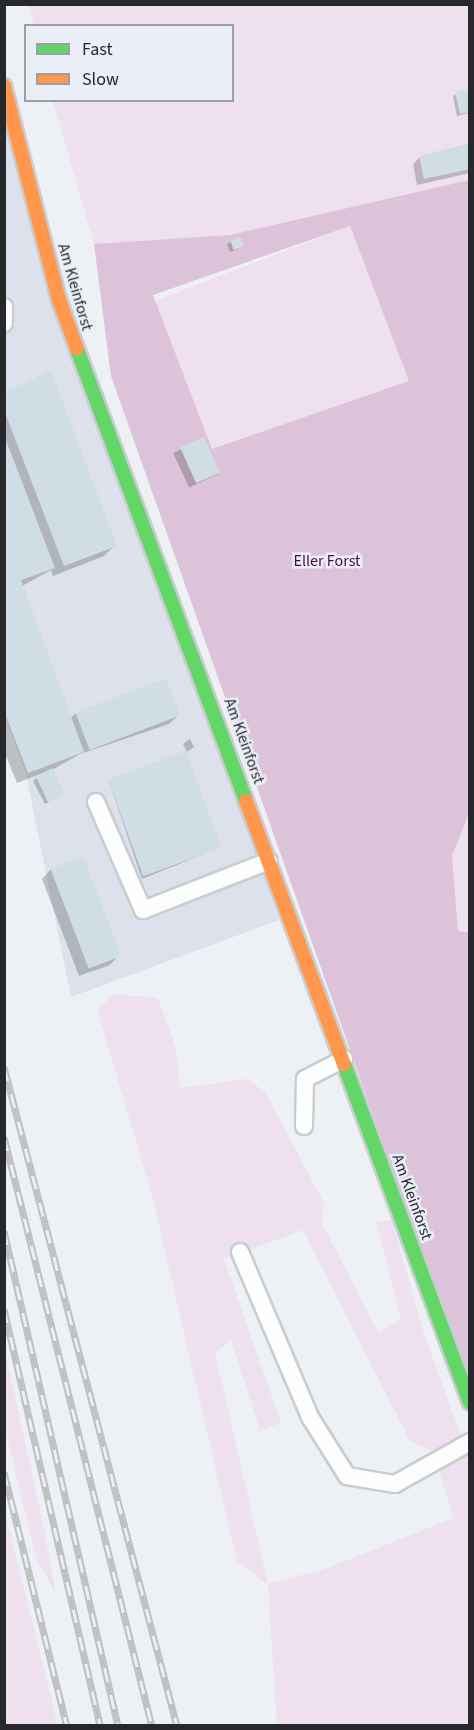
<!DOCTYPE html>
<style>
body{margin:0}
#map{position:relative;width:474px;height:1730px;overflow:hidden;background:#edf0f4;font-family:"Source Sans 3",sans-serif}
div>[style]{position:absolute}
.built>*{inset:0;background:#dce1eb}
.green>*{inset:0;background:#eee0ee;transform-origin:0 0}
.forest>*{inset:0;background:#dcc3da}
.shadow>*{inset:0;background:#0003;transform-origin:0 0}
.building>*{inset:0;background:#d0dde4;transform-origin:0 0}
.roads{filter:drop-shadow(2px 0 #cacccf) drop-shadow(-2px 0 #cacccf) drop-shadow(0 2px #cacccf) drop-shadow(0 -2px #cacccf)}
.lane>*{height:16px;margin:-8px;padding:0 8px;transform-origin:8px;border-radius:8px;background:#fcfdfd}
.fast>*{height:14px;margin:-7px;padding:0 7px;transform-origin:7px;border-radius:7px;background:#63d668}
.slow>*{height:14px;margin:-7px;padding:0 7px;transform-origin:7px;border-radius:7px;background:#ff974d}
.rail>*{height:7px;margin-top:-3.5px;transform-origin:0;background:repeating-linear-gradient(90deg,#eaeff7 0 14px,#bebfbf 0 28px);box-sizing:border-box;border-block:2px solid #bebfbf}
span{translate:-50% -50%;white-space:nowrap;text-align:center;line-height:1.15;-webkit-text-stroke:5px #eaeff7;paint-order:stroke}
.street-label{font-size:16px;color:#27282b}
.park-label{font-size:16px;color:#450e3e}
.frame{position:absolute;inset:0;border:6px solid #27282b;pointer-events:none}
.legend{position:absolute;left:24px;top:24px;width:210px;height:78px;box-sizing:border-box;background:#eaeff7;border:2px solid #9c9fa5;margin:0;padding:8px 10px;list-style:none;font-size:18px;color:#27282b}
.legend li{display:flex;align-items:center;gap:12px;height:30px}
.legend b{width:30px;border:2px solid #9c9fa5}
</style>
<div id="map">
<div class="built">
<div style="clip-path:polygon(4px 106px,279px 920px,71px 997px,26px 774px,5px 716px)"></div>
</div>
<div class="green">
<div style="clip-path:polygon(29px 5px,469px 5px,469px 180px,230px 235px,94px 244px,53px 101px,232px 100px,232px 26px,34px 25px)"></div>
<div style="left:350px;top:226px;width:166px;height:209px;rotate:69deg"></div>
<div style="clip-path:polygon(469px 810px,469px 933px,458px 931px,452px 856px)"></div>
<div style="clip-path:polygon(evenodd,115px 994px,158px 998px,175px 1046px,181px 1088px,247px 1079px,265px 1092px,325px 1205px,321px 1221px,378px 1333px,401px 1320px,376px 1222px,392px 1220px,424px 1334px,469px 1458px,469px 1725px,277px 1725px,268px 1585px,237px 1561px,151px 1191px,97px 1010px,115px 994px,303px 1230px,410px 1441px,434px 1451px,453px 1518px,325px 1569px,268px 1584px,215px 1353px,231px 1340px,260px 1430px,281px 1423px,224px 1259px,303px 1230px)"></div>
<div style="clip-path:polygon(5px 1352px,42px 1519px,56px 1594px,36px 1558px,5px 1428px)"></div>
<div style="clip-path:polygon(5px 1512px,51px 1696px,57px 1725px,5px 1725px)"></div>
</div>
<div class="forest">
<div style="clip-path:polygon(evenodd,469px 180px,470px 810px,452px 856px,458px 931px,470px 933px,469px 1385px,111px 376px,94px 244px,230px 235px,469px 180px,350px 226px,409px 381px,212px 449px,153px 295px,350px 226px)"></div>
</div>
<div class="shadow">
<div style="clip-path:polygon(470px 88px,470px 113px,457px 116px,453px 96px)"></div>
<div style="clip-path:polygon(470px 144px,470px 173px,417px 185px,413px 164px,420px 157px)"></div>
<div style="clip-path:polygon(240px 238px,242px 247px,230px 252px,227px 244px)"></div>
<div style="clip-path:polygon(4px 393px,115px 545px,104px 556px,53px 576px,51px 570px,22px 586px,70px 719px,76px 713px,179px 715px,169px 724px,80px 754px,52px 770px,63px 793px,45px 804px,33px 781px,40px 774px,17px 783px,4px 751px)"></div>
<div style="left:203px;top:439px;width:38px;height:33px;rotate:65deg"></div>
<div style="clip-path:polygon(190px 739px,194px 747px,187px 752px,183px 744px)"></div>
<div style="clip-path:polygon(109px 782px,221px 847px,142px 879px)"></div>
<div style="clip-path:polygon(51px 869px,119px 955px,110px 965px,79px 976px,42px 879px)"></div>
</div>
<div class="building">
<div style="clip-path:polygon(470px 88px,470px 112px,460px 114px,455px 92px)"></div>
<div style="clip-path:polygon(470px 143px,470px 169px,424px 179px,419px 156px)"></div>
<div style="left:241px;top:237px;width:10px;height:11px;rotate:73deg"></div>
<div style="clip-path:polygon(51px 371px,117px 546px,64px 566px,4px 410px,4px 392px)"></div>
<div style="clip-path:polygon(4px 435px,55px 568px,21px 580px,84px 752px,28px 773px,4px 711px)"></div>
<div style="left:204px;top:437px;width:39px;height:26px;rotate:66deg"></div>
<div style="left:166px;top:678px;width:40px;height:97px;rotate:69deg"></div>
<div style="left:186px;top:751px;width:103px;height:83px;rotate:70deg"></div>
<div style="left:53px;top:768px;width:29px;height:19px;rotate:65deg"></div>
<div style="left:83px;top:856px;width:107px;height:35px;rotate:69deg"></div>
</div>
<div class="roads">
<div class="lane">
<div style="left:4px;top:307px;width:16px;rotate:90deg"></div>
<div style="left:96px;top:802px;width:118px;rotate:66.5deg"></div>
<div style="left:143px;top:910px;width:135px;rotate:-21.3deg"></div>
<div style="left:304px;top:1126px;width:47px;rotate:-88.8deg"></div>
<div style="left:305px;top:1079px;width:44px;rotate:-27.1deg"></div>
<div style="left:240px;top:1252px;width:179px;rotate:67deg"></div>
<div style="left:310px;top:1417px;width:70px;rotate:57.9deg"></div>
<div style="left:347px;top:1476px;width:49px;rotate:9.5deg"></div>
<div style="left:395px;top:1484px;width:86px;rotate:-29.2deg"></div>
</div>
<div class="fast">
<div style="left:77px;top:349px;width:483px;rotate:69.5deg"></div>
<div style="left:344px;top:1064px;width:361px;rotate:69.6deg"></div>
</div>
<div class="slow">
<div style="left:4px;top:86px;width:221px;rotate:75.6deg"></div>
<div style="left:59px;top:300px;width:52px;rotate:69.8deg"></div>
<div style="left:246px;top:801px;width:281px;rotate:69.6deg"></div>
</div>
</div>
<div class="rail">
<div style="left:4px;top:1067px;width:681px;rotate:75.29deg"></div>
<div style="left:4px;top:1137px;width:607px;rotate:75.9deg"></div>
<div style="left:4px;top:1231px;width:508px;rotate:77.03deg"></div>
<div style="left:4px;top:1309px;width:428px;rotate:77deg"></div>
<div style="left:4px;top:1472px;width:262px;rotate:76.1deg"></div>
</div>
<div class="street-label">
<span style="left:75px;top:287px;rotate:74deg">Am Kleinforst</span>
<span style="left:244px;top:741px;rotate:70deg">Am Kleinforst</span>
<span style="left:412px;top:1197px;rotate:70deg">Am Kleinforst</span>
</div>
<div class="park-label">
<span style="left:327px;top:561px">Eller Forst</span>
</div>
<div class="frame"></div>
<ul class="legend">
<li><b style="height:8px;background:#63d668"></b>Fast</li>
<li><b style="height:8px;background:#ff974d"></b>Slow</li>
</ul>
</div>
